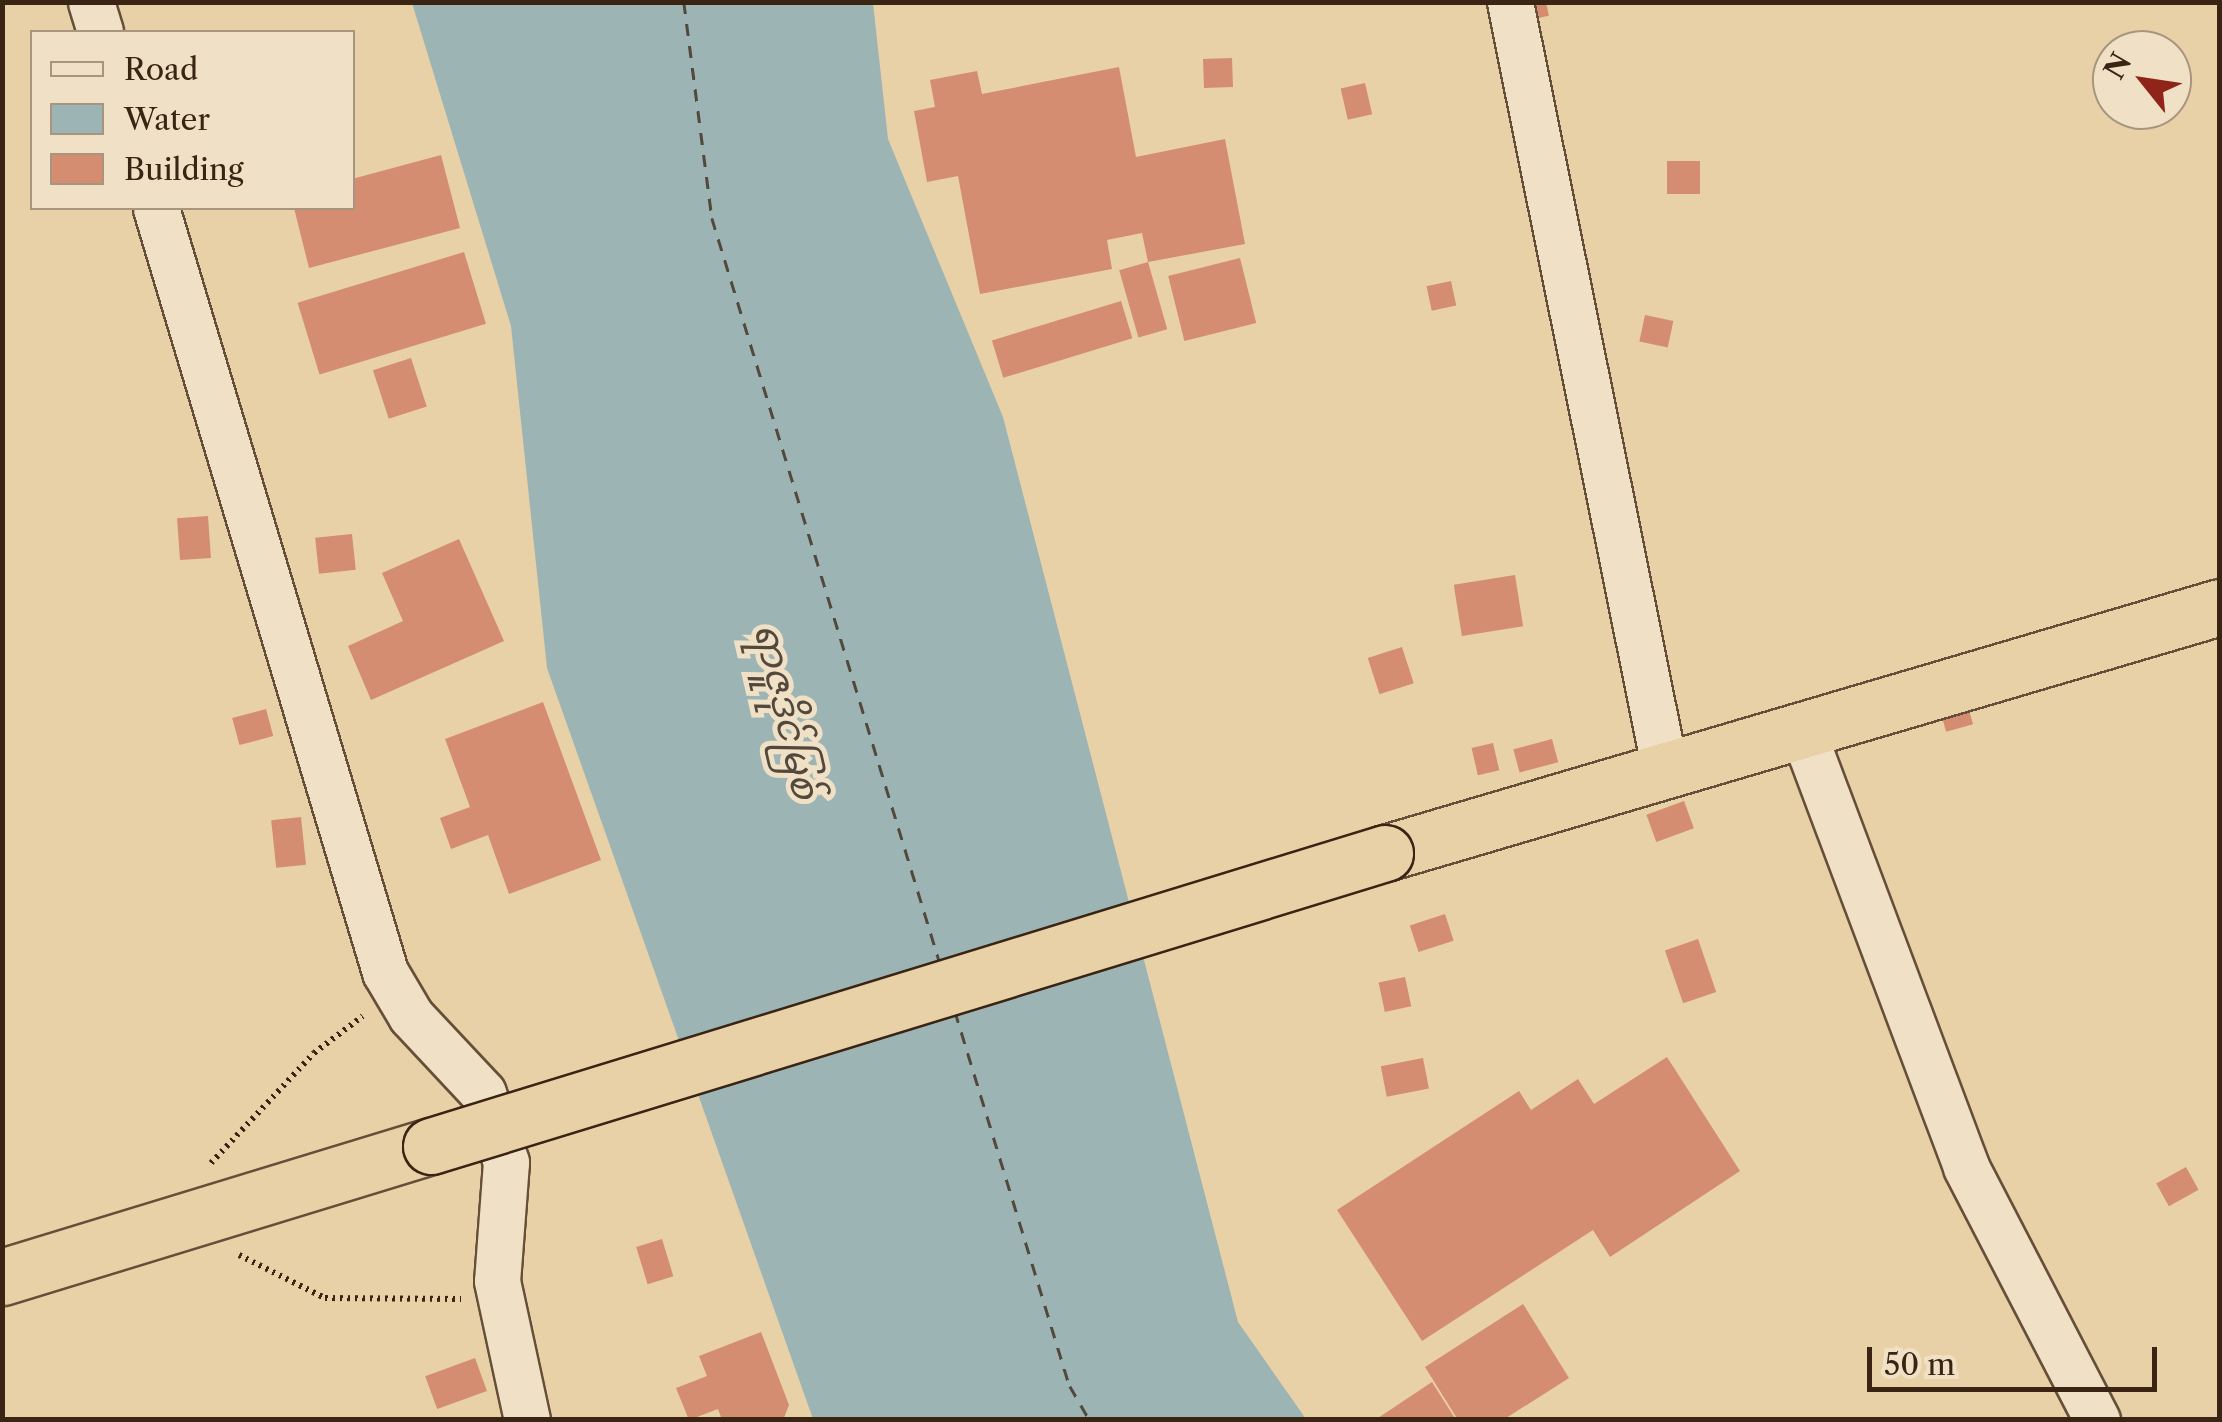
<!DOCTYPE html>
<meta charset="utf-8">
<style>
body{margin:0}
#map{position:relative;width:2222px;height:1422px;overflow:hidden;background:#e8d1a7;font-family:"Libre Caslon Text","Noto Sans Myanmar",serif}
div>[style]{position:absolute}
.water>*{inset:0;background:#9cb4b4}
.ferry>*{height:2.5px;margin-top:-1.25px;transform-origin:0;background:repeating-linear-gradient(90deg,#52483c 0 12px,transparent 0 22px)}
.building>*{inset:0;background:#d48d70;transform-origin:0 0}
.path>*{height:6px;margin-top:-3px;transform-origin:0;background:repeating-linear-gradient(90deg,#3a2414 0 2.5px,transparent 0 7.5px)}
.roads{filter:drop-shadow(2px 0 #664f39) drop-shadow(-2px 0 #664f39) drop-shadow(0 2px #664f39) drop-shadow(0 -2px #664f39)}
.street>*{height:45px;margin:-22.5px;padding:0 22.5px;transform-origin:22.5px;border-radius:22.5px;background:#f0e1c6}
.highway>*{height:55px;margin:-27.5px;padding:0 27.5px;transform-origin:27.5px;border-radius:27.5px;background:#e8d1a7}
.bridges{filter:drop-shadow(2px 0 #3a2414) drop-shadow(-2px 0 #3a2414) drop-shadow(0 2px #3a2414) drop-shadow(0 -2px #3a2414)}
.highway-bridge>*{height:55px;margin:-27.5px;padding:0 27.5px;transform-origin:27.5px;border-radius:27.5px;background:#e8d1a7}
span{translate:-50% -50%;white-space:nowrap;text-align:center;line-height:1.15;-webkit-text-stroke:10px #f0e1c6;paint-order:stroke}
.water-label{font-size:38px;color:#52483c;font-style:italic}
.frame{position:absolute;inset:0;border:5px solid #3a2414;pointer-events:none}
.legend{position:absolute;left:30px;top:30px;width:325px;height:180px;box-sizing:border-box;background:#f0e1c6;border:2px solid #a7957f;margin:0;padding:12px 18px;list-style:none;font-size:30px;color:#3a2414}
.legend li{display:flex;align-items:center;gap:20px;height:50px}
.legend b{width:50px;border:2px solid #a7957f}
.north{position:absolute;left:2092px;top:30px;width:100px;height:100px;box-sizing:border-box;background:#f0e1c6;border:2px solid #a7957f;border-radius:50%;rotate:300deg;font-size:28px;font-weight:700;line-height:40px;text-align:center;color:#3a2414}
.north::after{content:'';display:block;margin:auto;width:35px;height:45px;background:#8f2418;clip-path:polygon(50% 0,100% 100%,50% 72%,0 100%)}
.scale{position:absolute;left:1867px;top:1347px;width:290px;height:45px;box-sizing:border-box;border:5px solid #3a2414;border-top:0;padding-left:12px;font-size:30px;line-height:35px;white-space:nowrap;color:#3a2414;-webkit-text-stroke:8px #f0e1c6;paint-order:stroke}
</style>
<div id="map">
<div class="water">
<div style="clip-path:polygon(412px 3px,873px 3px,888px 139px,1003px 417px,1238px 1322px,1306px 1419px,813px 1419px,547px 668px,511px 326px)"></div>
</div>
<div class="ferry">
<div style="left:684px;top:2px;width:218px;rotate:82.6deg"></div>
<div style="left:712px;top:218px;width:776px;rotate:72.99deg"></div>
<div style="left:955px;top:1011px;width:392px;rotate:73deg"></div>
<div style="left:1070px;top:1386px;width:39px;rotate:60deg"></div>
</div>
<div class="building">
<div style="left:1546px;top:2px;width:14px;height:29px;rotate:78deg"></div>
<div style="left:1232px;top:58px;width:29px;height:29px;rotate:88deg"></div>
<div style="clip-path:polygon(1119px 67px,1136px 157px,1225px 139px,1245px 244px,1148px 262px,1142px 233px,1107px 240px,1112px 269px,980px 294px,958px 176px,927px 182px,914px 111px,935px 107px,930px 80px,977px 71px,982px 94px)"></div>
<div style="left:1365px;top:83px;width:32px;height:25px;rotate:77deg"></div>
<div style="clip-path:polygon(441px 155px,460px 228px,309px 268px,294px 208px,352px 208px,352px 179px)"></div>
<div style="left:1700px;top:161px;width:33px;height:33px;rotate:90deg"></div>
<div style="left:464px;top:252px;width:75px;height:174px;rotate:73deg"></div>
<div style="left:1240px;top:258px;width:67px;height:74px;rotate:76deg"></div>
<div style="left:1148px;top:262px;width:70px;height:30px;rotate:74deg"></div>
<div style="left:1451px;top:281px;width:25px;height:25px;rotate:78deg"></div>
<div style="left:1121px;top:301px;width:39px;height:135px;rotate:73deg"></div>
<div style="left:1645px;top:315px;width:29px;height:27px;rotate:12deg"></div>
<div style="left:411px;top:358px;width:51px;height:40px;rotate:72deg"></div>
<div style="left:208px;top:516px;width:42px;height:31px;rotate:86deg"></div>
<div style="left:352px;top:534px;width:36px;height:37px;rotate:84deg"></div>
<div style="clip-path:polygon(459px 539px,504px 641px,371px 700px,348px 646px,403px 621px,382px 573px)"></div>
<div style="left:1515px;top:575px;width:52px;height:62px;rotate:81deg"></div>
<div style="left:1402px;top:647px;width:38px;height:36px;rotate:72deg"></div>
<div style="clip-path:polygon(543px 702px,601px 860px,509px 894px,488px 835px,451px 849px,440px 818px,470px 807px,445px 739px)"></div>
<div style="left:1967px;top:703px;width:22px;height:28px;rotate:74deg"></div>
<div style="left:266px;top:709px;width:28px;height:35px;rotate:75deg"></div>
<div style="left:1552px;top:739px;width:24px;height:40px;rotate:75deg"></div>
<div style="left:1493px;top:743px;width:28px;height:22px;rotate:77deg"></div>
<div style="left:1684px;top:801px;width:29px;height:40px;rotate:70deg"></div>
<div style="left:301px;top:817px;width:48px;height:30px;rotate:84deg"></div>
<div style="left:1445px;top:914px;width:28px;height:37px;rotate:72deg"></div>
<div style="left:1698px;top:939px;width:56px;height:35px;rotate:71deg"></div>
<div style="left:1405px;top:977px;width:30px;height:27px;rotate:78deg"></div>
<div style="clip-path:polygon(1667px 1057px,1740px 1171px,1610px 1257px,1593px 1230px,1422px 1341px,1337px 1210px,1519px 1091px,1531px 1110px,1578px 1079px,1594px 1104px)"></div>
<div style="left:1423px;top:1058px;width:31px;height:43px;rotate:79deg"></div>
<div style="left:2186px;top:1167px;width:26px;height:34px;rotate:61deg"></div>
<div style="left:662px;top:1239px;width:39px;height:27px;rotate:73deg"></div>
<div style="clip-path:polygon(1523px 1304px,1569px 1378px,1503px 1420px,1458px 1420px,1425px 1367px)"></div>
<div style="clip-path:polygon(761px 1332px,789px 1405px,783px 1420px,722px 1420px,718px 1409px,689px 1420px,676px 1388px,707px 1376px,699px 1356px)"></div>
<div style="left:475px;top:1358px;width:35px;height:53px;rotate:70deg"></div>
<div style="clip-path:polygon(1432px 1382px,1456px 1420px,1375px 1420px)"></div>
</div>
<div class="path">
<div style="left:211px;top:1163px;width:151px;rotate:-46.9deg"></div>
<div style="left:314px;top:1053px;width:61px;rotate:-37.1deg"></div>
<div style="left:239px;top:1255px;width:96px;rotate:26.6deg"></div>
<div style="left:325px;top:1298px;width:136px;rotate:0.4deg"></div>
</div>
<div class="roads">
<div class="street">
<div style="left:91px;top:2px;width:31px;rotate:73deg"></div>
<div style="left:1510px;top:2px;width:783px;rotate:78.59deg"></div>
<div style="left:156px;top:208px;width:798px;rotate:73.31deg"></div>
<div style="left:385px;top:972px;width:51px;rotate:59.4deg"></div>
<div style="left:411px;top:1016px;width:105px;rotate:46.9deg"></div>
<div style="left:483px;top:1093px;width:73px;rotate:71.6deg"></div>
<div style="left:506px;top:1162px;width:119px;rotate:94.3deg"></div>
<div style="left:497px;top:1281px;width:142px;rotate:77.8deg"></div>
<div style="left:1802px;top:730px;width:467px;rotate:69.4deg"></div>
<div style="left:1966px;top:1167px;width:285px;rotate:62.6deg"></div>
</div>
<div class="highway">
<div style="left:1385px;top:853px;width:870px;rotate:-16.42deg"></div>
<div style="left:2px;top:1277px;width:449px;rotate:-17deg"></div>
</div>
</div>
<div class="bridges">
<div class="highway-bridge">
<div style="left:431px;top:1146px;width:998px;rotate:-17.07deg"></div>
</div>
</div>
<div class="water-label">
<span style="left:787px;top:711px;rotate:77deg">ရာဇူဒိုင်မြစ်</span>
</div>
<div class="frame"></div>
<ul class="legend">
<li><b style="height:12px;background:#f0e1c6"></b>Road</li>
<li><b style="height:28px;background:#9cb4b4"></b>Water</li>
<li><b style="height:28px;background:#d48d70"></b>Building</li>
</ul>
<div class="north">N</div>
<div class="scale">50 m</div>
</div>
